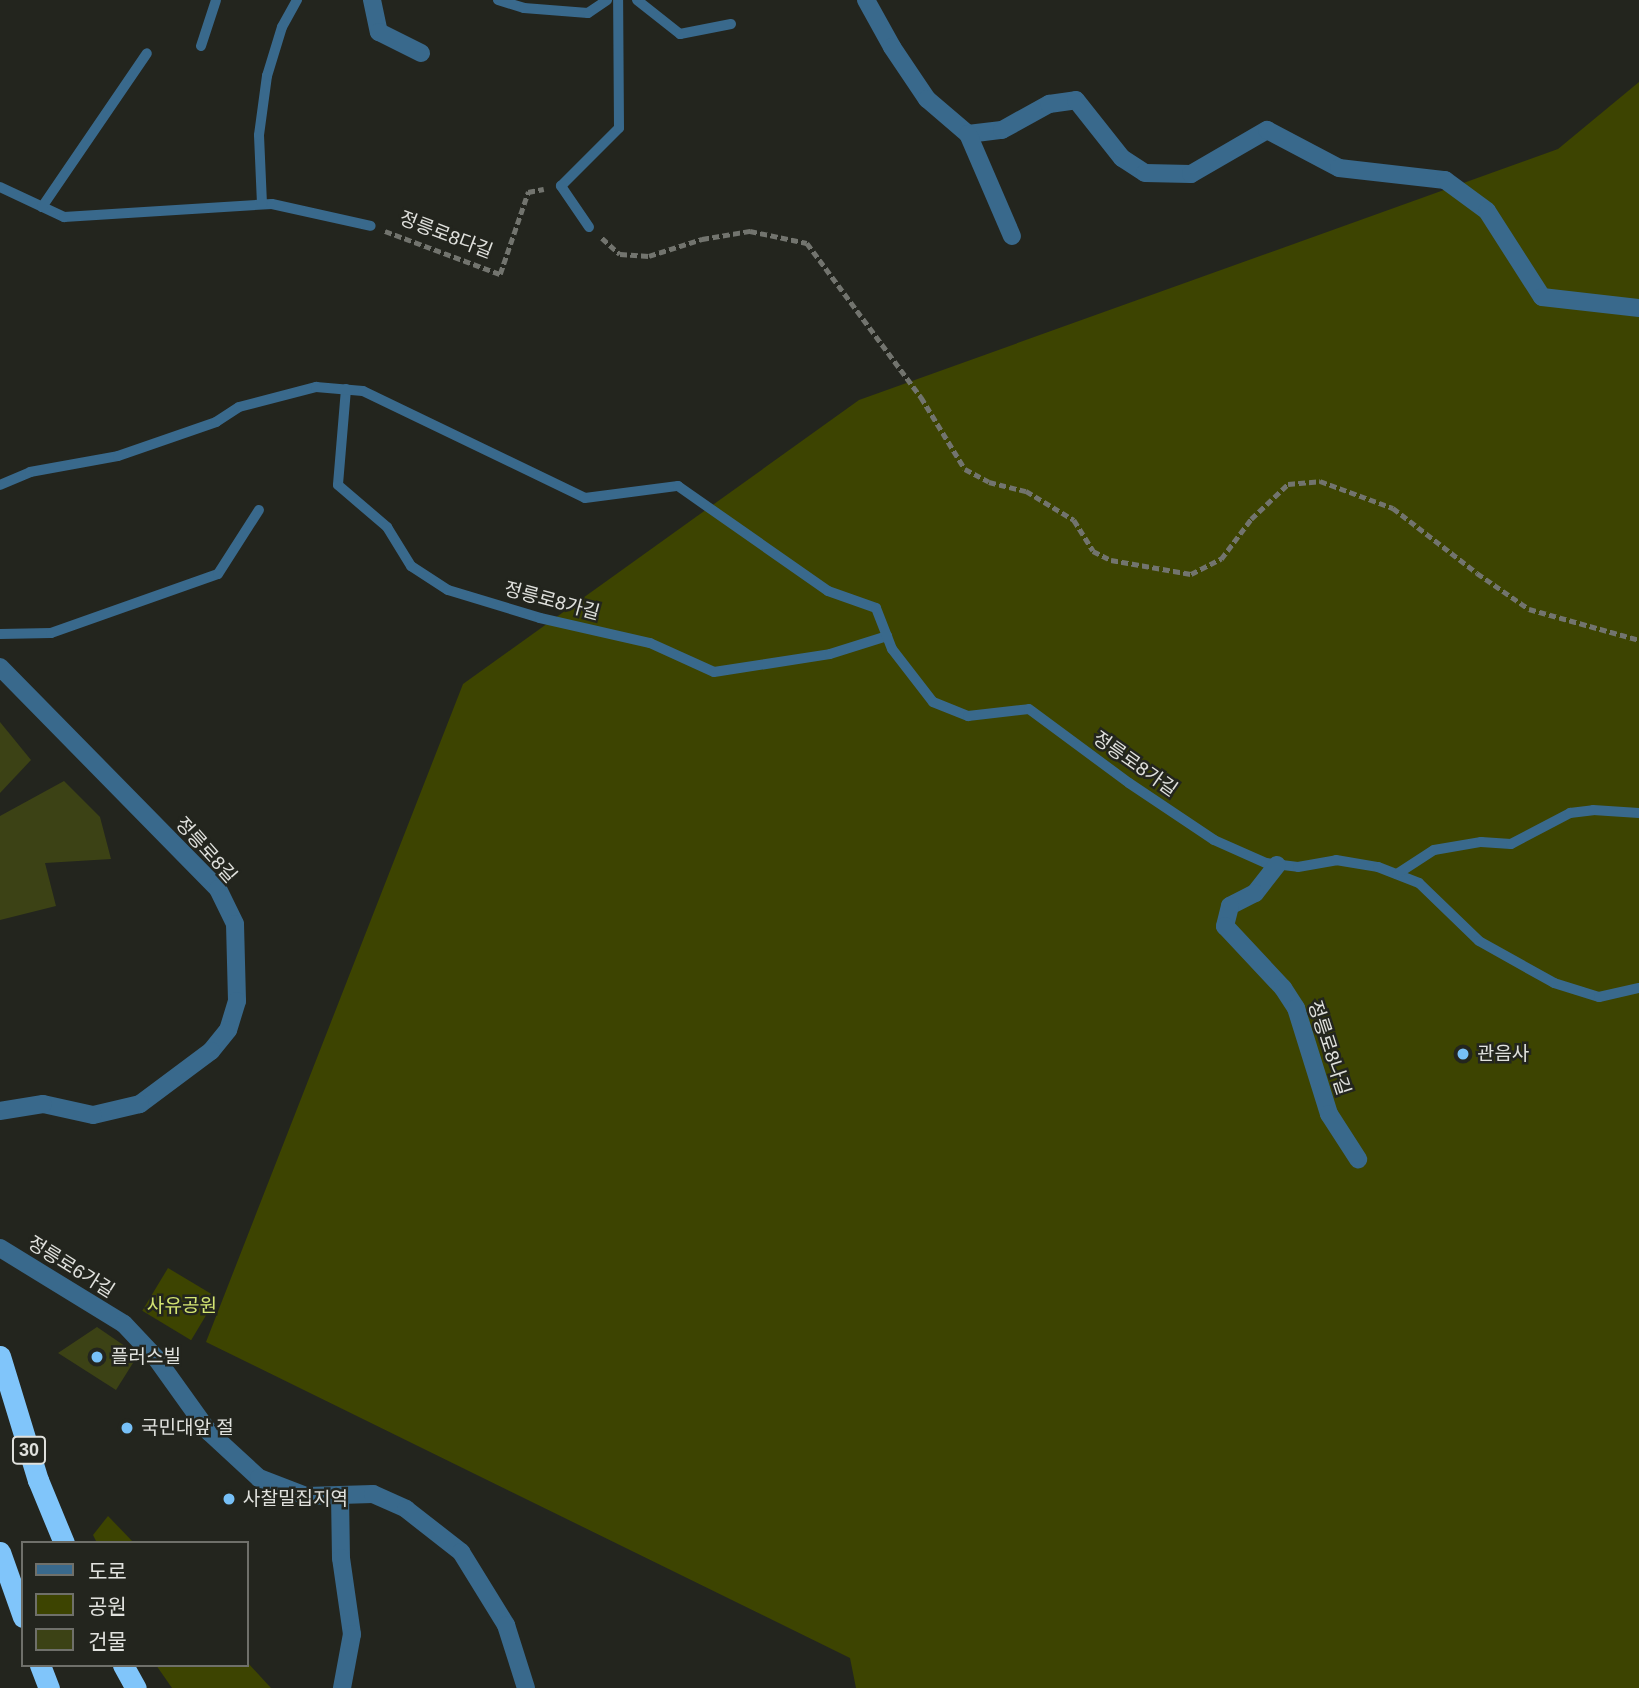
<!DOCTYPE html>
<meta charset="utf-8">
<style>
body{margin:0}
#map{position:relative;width:1639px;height:1688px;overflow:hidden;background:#23251e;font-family:Helvetica,"Noto Sans KR",sans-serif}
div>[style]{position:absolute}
.green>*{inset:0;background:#3d4401;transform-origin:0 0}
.building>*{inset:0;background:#3c4215}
.path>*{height:4.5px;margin-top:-2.25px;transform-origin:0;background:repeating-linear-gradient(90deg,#72746e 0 7px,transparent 0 10.5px)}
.lane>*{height:10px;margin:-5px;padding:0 5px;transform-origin:5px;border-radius:5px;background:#39698c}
.street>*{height:18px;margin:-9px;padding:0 9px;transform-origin:9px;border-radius:9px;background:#39698c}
.highway>*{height:21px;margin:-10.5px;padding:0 10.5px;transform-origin:10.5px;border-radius:10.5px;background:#80c5fa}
.dots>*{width:19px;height:19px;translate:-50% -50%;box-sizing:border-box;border:4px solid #23251e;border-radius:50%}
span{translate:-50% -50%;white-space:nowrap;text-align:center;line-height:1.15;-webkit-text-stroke:5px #23251e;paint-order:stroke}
.shield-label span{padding:2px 5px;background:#23251e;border:2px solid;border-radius:5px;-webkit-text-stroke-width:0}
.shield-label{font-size:18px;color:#e0e1dd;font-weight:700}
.street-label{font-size:19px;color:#e0e1dd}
.poi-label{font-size:19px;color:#e0e1dd}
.left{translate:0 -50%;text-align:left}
.park-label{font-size:19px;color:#d4e573}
.legend{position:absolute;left:21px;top:1541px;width:228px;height:126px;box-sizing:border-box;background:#23251e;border:2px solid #6f706a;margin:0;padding:9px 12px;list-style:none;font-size:21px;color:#e0e1dd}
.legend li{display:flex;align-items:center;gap:14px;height:35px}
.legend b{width:35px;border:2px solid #6f706a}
</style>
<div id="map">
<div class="green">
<div style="clip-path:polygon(1639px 82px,1639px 1688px,856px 1688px,850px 1658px,206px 1342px,463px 684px,859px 400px,1558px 149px)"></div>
<div style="left:168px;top:1268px;width:57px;height:50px;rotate:31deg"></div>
<div style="clip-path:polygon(108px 1516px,134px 1543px,97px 1543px,93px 1535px)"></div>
<div style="clip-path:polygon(247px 1662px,271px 1688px,172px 1688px,156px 1665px,247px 1665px)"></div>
</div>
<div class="building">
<div style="clip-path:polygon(0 722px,31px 760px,0 793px)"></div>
<div style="clip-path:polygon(64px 781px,100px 817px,111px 859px,45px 863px,56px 906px,0 920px,0 816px)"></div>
<div style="clip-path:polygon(97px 1327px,138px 1355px,116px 1390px,58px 1353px)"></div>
</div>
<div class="path">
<div style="left:385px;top:231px;width:123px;rotate:20.5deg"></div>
<div style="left:500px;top:274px;width:87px;rotate:-71.1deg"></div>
<div style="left:528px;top:192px;width:16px;rotate:-11deg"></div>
<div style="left:602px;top:238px;width:24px;rotate:42deg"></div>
<div style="left:620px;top:254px;width:29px;rotate:4deg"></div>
<div style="left:649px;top:256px;width:56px;rotate:-17.8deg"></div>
<div style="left:702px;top:239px;width:49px;rotate:-9.5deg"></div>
<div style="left:750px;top:231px;width:58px;rotate:11.9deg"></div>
<div style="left:807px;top:243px;width:192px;rotate:53.5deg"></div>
<div style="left:921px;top:397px;width:84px;rotate:58.6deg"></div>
<div style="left:965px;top:469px;width:27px;rotate:28deg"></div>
<div style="left:989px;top:482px;width:38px;rotate:14deg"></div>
<div style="left:1026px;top:491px;width:56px;rotate:31.1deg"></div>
<div style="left:1074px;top:520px;width:36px;rotate:58deg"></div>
<div style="left:1093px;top:551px;width:20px;rotate:27deg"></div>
<div style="left:1111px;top:560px;width:81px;rotate:9.9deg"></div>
<div style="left:1191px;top:574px;width:34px;rotate:-27deg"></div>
<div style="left:1221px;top:559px;width:50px;rotate:-53.1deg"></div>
<div style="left:1251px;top:519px;width:51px;rotate:-43.4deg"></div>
<div style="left:1288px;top:484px;width:32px;rotate:-5deg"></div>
<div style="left:1320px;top:481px;width:78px;rotate:20.3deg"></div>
<div style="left:1393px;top:508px;width:106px;rotate:37.7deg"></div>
<div style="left:1477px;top:573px;width:63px;rotate:34.7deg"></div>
<div style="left:1529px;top:609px;width:114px;rotate:15.7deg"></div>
</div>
<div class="lane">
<div style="left:498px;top:0;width:27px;rotate:17deg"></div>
<div style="left:524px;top:8px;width:64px;rotate:4.5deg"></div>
<div style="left:588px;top:13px;width:23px;rotate:-34deg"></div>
<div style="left:637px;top:0;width:55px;rotate:38.3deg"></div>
<div style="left:680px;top:34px;width:52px;rotate:-11.1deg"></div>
<div style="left:201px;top:46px;width:48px;rotate:-71.9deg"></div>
<div style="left:0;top:187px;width:71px;rotate:25.1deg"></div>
<div style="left:64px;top:217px;width:208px;rotate:-3.6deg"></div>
<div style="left:272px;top:204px;width:101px;rotate:12.5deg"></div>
<div style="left:262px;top:204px;width:69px;rotate:-92.5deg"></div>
<div style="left:259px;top:135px;width:60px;rotate:-82.3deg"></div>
<div style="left:267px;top:76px;width:51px;rotate:-73deg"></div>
<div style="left:282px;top:27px;width:31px;rotate:-61deg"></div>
<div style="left:42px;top:207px;width:186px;rotate:-55.7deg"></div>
<div style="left:589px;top:227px;width:50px;rotate:-124.3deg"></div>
<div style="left:561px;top:186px;width:82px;rotate:-45deg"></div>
<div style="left:619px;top:128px;width:128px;rotate:-90.4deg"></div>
<div style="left:346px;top:389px;width:96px;rotate:94.8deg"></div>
<div style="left:338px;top:485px;width:65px;rotate:40.6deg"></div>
<div style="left:387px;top:527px;width:46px;rotate:58.4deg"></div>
<div style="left:411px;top:566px;width:44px;rotate:33deg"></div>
<div style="left:448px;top:590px;width:96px;rotate:16.9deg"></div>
<div style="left:540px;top:618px;width:113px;rotate:12.8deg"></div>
<div style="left:650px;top:643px;width:70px;rotate:24.4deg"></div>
<div style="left:714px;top:672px;width:117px;rotate:-8.8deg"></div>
<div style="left:830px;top:654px;width:60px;rotate:-17.5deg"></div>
<div style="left:0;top:485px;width:33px;rotate:-23deg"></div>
<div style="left:30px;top:472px;width:89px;rotate:-10.3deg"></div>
<div style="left:118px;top:456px;width:104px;rotate:-19.1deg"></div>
<div style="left:216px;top:422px;width:27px;rotate:-33deg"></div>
<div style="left:239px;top:407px;width:80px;rotate:-14.6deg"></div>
<div style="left:316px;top:387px;width:47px;rotate:4.9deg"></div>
<div style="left:363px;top:391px;width:246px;rotate:25.7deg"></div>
<div style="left:585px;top:498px;width:94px;rotate:-7.4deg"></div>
<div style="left:678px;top:486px;width:183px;rotate:35deg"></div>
<div style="left:828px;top:591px;width:51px;rotate:19.5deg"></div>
<div style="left:876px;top:608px;width:44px;rotate:68.7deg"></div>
<div style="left:892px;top:649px;width:67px;rotate:52.3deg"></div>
<div style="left:933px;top:702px;width:38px;rotate:22deg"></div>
<div style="left:968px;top:716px;width:61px;rotate:-6.5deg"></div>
<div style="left:1029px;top:709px;width:124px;rotate:36.5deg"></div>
<div style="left:1129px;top:783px;width:102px;rotate:33.8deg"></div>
<div style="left:1214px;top:840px;width:57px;rotate:23.9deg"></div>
<div style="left:1266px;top:863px;width:32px;rotate:7deg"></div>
<div style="left:1298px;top:867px;width:39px;rotate:-10deg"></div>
<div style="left:1336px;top:860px;width:43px;rotate:9.5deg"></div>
<div style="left:1378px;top:867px;width:44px;rotate:21.3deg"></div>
<div style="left:1419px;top:883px;width:83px;rotate:44deg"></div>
<div style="left:1479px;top:941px;width:86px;rotate:29.2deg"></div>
<div style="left:1554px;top:983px;width:47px;rotate:17.3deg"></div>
<div style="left:1599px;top:997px;width:41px;rotate:-12.7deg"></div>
<div style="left:0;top:634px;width:51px;rotate:-1.1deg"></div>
<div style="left:51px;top:633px;width:177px;rotate:-19.5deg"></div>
<div style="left:218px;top:574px;width:76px;rotate:-57.4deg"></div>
<div style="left:1397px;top:874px;width:44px;rotate:-33deg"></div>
<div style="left:1434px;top:850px;width:48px;rotate:-9.7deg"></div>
<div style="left:1481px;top:842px;width:30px;rotate:4deg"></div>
<div style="left:1511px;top:844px;width:67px;rotate:-27.7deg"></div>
<div style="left:1570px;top:813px;width:23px;rotate:-7deg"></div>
<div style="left:1593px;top:810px;width:46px;rotate:3.7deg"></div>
</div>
<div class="street">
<div style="left:372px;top:0;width:33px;rotate:78deg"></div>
<div style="left:379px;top:32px;width:47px;rotate:26.6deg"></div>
<div style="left:866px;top:0;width:54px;rotate:61deg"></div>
<div style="left:892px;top:47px;width:63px;rotate:56.1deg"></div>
<div style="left:927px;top:99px;width:54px;rotate:40.5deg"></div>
<div style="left:968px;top:134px;width:34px;rotate:-7deg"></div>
<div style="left:1002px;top:130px;width:54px;rotate:-29deg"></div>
<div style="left:1049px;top:104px;width:27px;rotate:-8deg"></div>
<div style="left:1076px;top:100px;width:74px;rotate:51.6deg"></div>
<div style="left:1122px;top:158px;width:27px;rotate:33deg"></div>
<div style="left:1145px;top:173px;width:46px;rotate:1.2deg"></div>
<div style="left:1191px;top:174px;width:88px;rotate:-30.1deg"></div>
<div style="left:1267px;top:130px;width:81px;rotate:27.8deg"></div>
<div style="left:1339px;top:168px;width:107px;rotate:6.5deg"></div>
<div style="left:1445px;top:180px;width:52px;rotate:36.4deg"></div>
<div style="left:1487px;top:211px;width:102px;rotate:57.4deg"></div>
<div style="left:1542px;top:297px;width:98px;rotate:6.5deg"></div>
<div style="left:968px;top:134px;width:111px;rotate:66.7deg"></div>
<div style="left:0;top:667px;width:311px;rotate:45.5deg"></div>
<div style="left:218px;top:889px;width:39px;rotate:64deg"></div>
<div style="left:235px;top:924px;width:77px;rotate:88.5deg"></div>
<div style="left:237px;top:1001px;width:30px;rotate:107deg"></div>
<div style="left:228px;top:1030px;width:27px;rotate:129deg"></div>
<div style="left:211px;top:1051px;width:89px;rotate:143.3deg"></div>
<div style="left:140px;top:1104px;width:48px;rotate:166.8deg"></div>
<div style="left:93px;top:1115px;width:51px;rotate:-167.6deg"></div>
<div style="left:43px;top:1104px;width:44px;rotate:170.8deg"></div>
<div style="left:1277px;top:865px;width:36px;rotate:128deg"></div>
<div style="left:1255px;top:893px;width:28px;rotate:153deg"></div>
<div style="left:1230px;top:906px;width:21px;rotate:104deg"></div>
<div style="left:1225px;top:926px;width:85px;rotate:46.9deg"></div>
<div style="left:1283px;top:988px;width:24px;rotate:57deg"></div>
<div style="left:1296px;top:1008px;width:111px;rotate:72.7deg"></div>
<div style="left:1329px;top:1114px;width:54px;rotate:57.2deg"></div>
<div style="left:0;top:1248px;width:145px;rotate:31.5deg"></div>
<div style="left:124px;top:1324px;width:47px;rotate:46.7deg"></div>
<div style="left:156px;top:1358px;width:91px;rotate:54.4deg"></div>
<div style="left:209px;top:1432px;width:68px;rotate:42.6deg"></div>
<div style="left:259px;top:1478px;width:50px;rotate:21deg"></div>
<div style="left:306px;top:1496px;width:67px;rotate:-1.7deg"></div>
<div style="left:373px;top:1494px;width:36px;rotate:24deg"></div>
<div style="left:406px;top:1509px;width:70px;rotate:38deg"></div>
<div style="left:461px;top:1552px;width:86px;rotate:58.3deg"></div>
<div style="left:506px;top:1625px;width:66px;rotate:72.4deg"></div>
<div style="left:340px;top:1495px;width:63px;rotate:89.1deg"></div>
<div style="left:341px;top:1558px;width:77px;rotate:81.8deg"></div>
<div style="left:352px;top:1634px;width:55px;rotate:100.5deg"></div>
</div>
<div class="highway">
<div style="left:0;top:1356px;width:130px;rotate:73deg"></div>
<div style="left:38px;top:1480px;width:68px;rotate:67.6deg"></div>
<div style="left:0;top:1552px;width:69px;rotate:70.5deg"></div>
<div style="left:40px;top:1665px;width:25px;rotate:69deg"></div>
<div style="left:123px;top:1665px;width:26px;rotate:61deg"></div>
</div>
<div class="dots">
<div style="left:1463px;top:1054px;background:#77c0f7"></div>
<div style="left:97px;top:1357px;background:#77c0f7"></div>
<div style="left:127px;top:1428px;background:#77c0f7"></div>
<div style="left:229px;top:1499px;background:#77c0f7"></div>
</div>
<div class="shield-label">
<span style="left:29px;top:1450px">30</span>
</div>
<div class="street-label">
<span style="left:446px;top:235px;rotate:21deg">정릉로8다길</span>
<span style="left:552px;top:601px;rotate:15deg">정릉로8가길</span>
<span style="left:1135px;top:764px;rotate:35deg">정릉로8가길</span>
<span style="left:206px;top:850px;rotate:48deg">정릉로8길</span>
<span style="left:1329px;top:1048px;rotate:72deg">정릉로8나길</span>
<span style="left:71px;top:1267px;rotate:32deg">정릉로6가길</span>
</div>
<div class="poi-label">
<span class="left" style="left:1477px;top:1054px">관음사</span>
<span class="left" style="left:111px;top:1357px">플러스빌</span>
<span class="left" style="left:141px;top:1428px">국민대앞 절</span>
<span class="left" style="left:243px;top:1499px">사찰밀집지역</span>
</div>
<div class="park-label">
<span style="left:182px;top:1306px">사유공원</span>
</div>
<ul class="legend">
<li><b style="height:9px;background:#39698c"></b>도로</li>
<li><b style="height:19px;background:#3d4401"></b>공원</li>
<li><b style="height:19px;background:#3c4215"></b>건물</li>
</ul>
</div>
